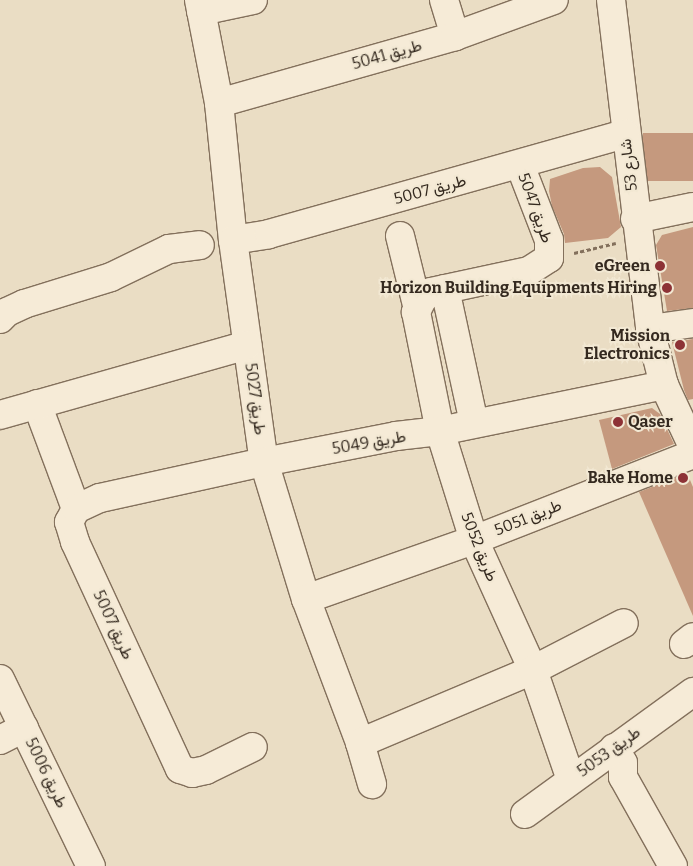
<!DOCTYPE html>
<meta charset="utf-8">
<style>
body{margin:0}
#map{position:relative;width:693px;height:866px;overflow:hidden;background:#eaddc4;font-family:Bitter,Vazirmatn,serif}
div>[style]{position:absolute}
.building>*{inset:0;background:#c5997e;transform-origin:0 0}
.path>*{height:3px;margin-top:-1.5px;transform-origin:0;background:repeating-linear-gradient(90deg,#83705c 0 4px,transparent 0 6.5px)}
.roads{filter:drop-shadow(1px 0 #83705c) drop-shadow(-1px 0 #83705c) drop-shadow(0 1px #83705c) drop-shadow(0 -1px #83705c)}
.minor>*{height:28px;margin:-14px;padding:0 14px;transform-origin:14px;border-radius:14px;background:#f6ebd7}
.dots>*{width:14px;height:14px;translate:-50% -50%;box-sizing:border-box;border:2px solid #f2e8d3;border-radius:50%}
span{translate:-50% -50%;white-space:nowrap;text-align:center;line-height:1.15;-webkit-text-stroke:4px #f2e8d3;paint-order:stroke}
.street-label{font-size:16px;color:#34291f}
.poi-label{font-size:16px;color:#34291f;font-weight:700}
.right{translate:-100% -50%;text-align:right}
.left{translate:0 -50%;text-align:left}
</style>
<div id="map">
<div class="building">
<div style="left:643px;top:133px;width:50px;height:48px"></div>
<div style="clip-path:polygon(600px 167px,612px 177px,621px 227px,608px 238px,565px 243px,564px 234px,552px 206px,549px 191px,550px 179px,583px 168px)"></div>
<div style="clip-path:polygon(693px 227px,693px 308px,667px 311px,656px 245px,662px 235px)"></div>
<div style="clip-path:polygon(693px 339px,693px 399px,688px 400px,684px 390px,672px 342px)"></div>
<div style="clip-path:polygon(652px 408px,660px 414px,674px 444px,612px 469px,599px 420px)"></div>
<div style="clip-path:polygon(687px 473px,693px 487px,693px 616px,639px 492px)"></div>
</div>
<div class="path">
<div style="left:574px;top:253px;width:43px;rotate:-13.4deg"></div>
</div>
<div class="roads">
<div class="minor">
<div style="left:199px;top:0;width:105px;rotate:79deg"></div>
<div style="left:219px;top:103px;width:138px;rotate:84.2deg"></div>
<div style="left:233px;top:240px;width:224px;rotate:82.1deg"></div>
<div style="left:264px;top:462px;width:143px;rotate:73deg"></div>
<div style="left:306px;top:599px;width:154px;rotate:69.4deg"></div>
<div style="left:360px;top:743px;width:43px;rotate:73.7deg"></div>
<div style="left:444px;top:0;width:38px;rotate:73deg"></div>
<div style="left:611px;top:0;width:331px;rotate:83.2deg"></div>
<div style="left:650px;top:329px;width:58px;rotate:76deg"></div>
<div style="left:664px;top:385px;width:68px;rotate:64.9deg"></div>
<div style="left:201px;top:11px;width:53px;rotate:-11.9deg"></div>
<div style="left:219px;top:103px;width:245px;rotate:-15.8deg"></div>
<div style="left:455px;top:36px;width:105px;rotate:-20deg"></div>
<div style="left:520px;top:165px;width:80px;rotate:68.9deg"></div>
<div style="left:549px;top:240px;width:18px;rotate:90deg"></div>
<div style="left:549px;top:258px;width:24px;rotate:147deg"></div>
<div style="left:529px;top:271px;width:100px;rotate:167.9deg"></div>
<div style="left:431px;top:292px;width:10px;rotate:143deg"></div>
<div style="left:423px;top:298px;width:16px;rotate:117deg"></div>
<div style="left:416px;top:312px;width:121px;rotate:78.6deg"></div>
<div style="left:440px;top:431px;width:114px;rotate:72.7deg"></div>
<div style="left:474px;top:540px;width:143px;rotate:65.6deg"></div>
<div style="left:533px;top:670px;width:116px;rotate:70.9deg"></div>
<div style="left:635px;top:219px;width:59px;rotate:-11.7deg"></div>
<div style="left:400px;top:236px;width:71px;rotate:76.2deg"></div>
<div style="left:233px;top:240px;width:36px;rotate:-9deg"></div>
<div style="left:269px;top:234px;width:370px;rotate:-15.7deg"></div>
<div style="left:445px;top:289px;width:137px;rotate:77.8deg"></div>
<div style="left:0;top:319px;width:10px;rotate:-45deg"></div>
<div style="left:7px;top:312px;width:19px;rotate:-25deg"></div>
<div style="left:24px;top:304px;width:91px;rotate:-17.2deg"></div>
<div style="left:111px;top:277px;width:64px;rotate:-25.8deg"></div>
<div style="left:169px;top:249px;width:31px;rotate:-7deg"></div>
<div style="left:650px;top:329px;width:43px;rotate:-7.9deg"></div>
<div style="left:37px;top:404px;width:112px;rotate:69.6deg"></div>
<div style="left:76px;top:509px;width:15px;rotate:118deg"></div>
<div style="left:69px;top:522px;width:21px;rotate:73deg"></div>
<div style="left:75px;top:542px;width:250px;rotate:65.2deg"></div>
<div style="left:180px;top:769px;width:13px;rotate:18deg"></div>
<div style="left:192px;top:773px;width:14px;rotate:-12deg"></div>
<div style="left:206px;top:770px;width:52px;rotate:-26.1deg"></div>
<div style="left:0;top:415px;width:257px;rotate:-15.8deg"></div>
<div style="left:76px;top:509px;width:26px;rotate:-25deg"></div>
<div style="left:100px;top:498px;width:168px;rotate:-12.4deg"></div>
<div style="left:264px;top:462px;width:135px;rotate:-11.1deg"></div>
<div style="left:396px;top:436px;width:44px;rotate:-6.5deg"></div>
<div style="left:440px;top:431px;width:229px;rotate:-11.6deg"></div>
<div style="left:306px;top:599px;width:178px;rotate:-19.4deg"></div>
<div style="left:474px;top:540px;width:235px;rotate:-21.4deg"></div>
<div style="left:684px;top:644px;width:11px;rotate:-38deg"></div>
<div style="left:0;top:679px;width:208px;rotate:64.1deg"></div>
<div style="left:0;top:740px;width:27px;rotate:-27deg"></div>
<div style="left:360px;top:743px;width:188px;rotate:-22.9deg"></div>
<div style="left:533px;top:670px;width:102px;rotate:-27.3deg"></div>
<div style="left:614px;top:748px;width:17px;rotate:59deg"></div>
<div style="left:623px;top:763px;width:14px;rotate:90deg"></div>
<div style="left:623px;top:777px;width:102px;rotate:60.7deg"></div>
<div style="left:525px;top:814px;width:208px;rotate:-36deg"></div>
</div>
</div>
<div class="dots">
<div style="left:660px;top:266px;background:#8d3236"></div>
<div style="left:667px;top:288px;background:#8d3236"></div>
<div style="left:680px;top:345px;background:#8d3236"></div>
<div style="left:618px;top:422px;background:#8d3236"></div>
<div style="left:683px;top:478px;background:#8d3236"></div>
</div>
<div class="street-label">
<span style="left:387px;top:55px;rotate:-16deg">طريق 5041</span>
<span style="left:629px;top:165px;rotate:-97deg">شارع 53</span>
<span style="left:430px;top:190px;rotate:-15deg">طريق 5007</span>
<span style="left:535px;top:208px;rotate:70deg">طريق 5047</span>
<span style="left:255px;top:399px;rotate:82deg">طريق 5027</span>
<span style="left:369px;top:443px;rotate:-10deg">طريق 5049</span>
<span style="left:528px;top:518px;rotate:-22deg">طريق 5051</span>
<span style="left:479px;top:547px;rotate:68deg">طريق 5052</span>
<span style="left:113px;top:625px;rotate:65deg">طريق 5007</span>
<span style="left:609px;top:752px;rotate:-36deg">طريق 5053</span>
<span style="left:46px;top:773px;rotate:64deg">طريق 5006</span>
</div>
<div class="poi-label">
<span class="right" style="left:650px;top:266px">eGreen</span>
<span class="right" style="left:657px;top:288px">Horizon Building Equipments Hiring</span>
<span class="right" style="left:670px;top:345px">Mission<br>Electronics</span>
<span class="left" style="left:628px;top:422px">Qaser</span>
<span class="right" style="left:673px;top:478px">Bake Home</span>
</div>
</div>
